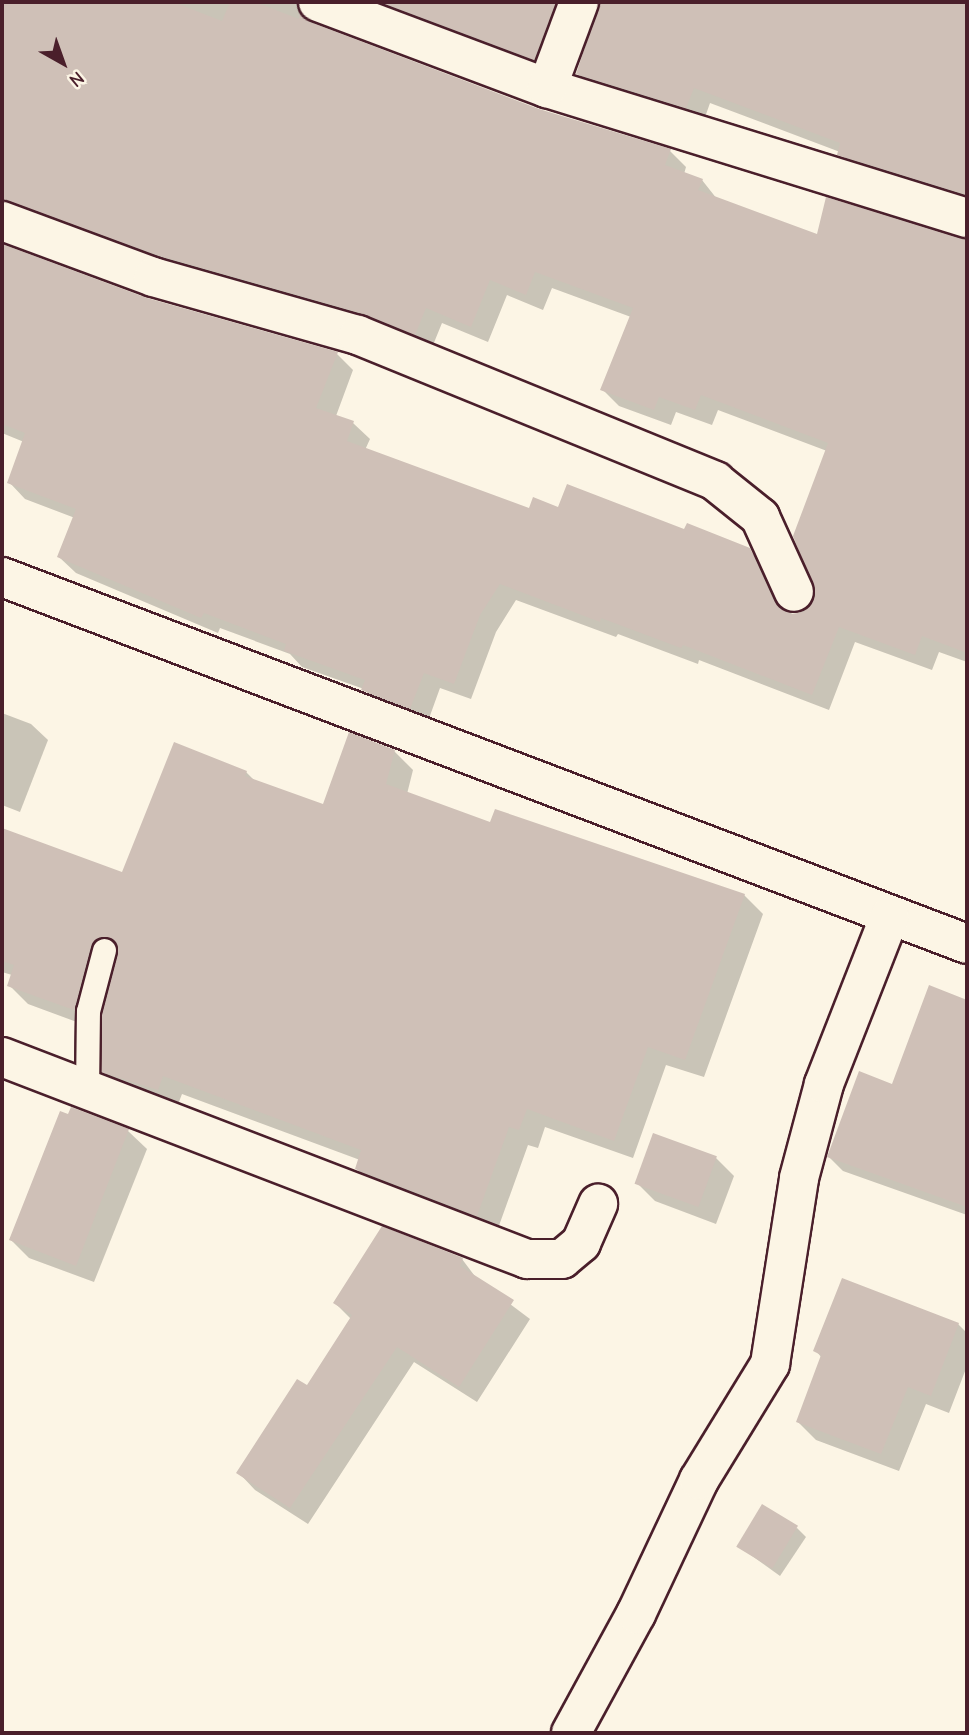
<!DOCTYPE html>
<style>
body{margin:0}
#map{position:relative;width:969px;height:1735px;overflow:hidden;background:#fcf5e5;font-family:"Comic Neue",sans-serif}
div>[style]{position:absolute}
.shadow>*{inset:0;background:#0003}
.building>*{inset:0;background:#cfc0b7;transform-origin:0 0}
.roads{filter:drop-shadow(2px 0 #4a1f2b) drop-shadow(-2px 0 #4a1f2b) drop-shadow(0 2px #4a1f2b) drop-shadow(0 -2px #4a1f2b)}
.lane>*{height:23px;margin:-11.5px;padding:0 11.5px;transform-origin:11.5px;border-radius:11.5px;background:#fcf5e5}
.street>*{height:38px;margin:-19px;padding:0 19px;transform-origin:19px;border-radius:19px;background:#fcf5e5}
span{translate:-50% -50%;white-space:nowrap;text-align:center;line-height:1.15;-webkit-text-stroke:6px #fcf5e5;paint-order:stroke}
.frame{position:absolute;inset:0;border:4px solid #4a1f2b;pointer-events:none}
.north{position:absolute;left:28px;top:28px;width:70px;height:70px;-webkit-text-stroke:5px #fcf5e5;paint-order:stroke;rotate:140deg;font-size:19px;font-weight:700;line-height:28px;text-align:center;color:#4a1f2b}
.north::after{content:'';display:block;margin:auto;width:24px;height:32px;background:#4a1f2b;clip-path:polygon(50% 0,100% 100%,50% 72%,0 100%)}
</style>
<div id="map">
<div class="shadow">
<div style="clip-path:polygon(33px 2px,320px 2px,313px 12px,315px 26px,539px 110px,670px 151px,686px 167px,684px 174px,702px 180px,717px 199px,818px 236px,967px 239px,967px 662px,939px 652px,932px 670px,855px 642px,829px 710px,699px 660px,698px 664px,618px 634px,616px 637px,516px 600px,496px 632px,471px 699px,440px 688px,427px 724px,380px 706px,364px 689px,302px 667px,290px 654px,220px 628px,218px 633px,76px 573px,59px 557px,75px 518px,25px 499px,9px 482px,24px 442px,2px 433px,2px 246px,146px 300px,337px 354px,353px 370px,336px 416px,353px 423px,370px 439px,365px 450px,530px 510px,559px 509px,685px 531px,749px 550px,766px 567px,793px 616px,813px 606px,827px 451px,718px 410px,712px 425px,676px 412px,671px 425px,619px 406px,602px 389px,631px 317px,552px 288px,543px 310px,507px 295px,488px 342px,442px 323px,431px 350px,2px 224px,2px 4px,28px 15px)"></div>
<div style="clip-path:polygon(355px 2px,581px 2px,551px 75px)"></div>
<div style="clip-path:polygon(600px 2px,967px 2px,967px 206px,856px 171px,840px 152px,710px 103px,703px 123px,594px 90px,578px 74px)"></div>
<div style="clip-path:polygon(2px 713px,31px 724px,48px 740px,20px 812px,2px 805px)"></div>
<div style="clip-path:polygon(394px 751px,413px 770px,407px 794px,491px 824px,744px 895px,763px 914px,704px 1077px,666px 1065px,633px 1158px,545px 1127px,538px 1148px,528px 1145px,496px 1234px,375px 1188px,357px 1169px,360px 1160px,182px 1094px,177px 1107px,122px 1090px,103px 1071px,119px 955px,109px 965px,93px 1028px,28px 1004px,9px 985px,12px 975px,2px 972px,2px 829px,123px 875px,246px 772px,256px 782px,324px 807px)"></div>
<div style="clip-path:polygon(930px 988px,967px 1002px,967px 1215px,843px 1171px,829px 1157px,893px 1087px)"></div>
<div style="clip-path:polygon(72px 1109px,128px 1131px,147px 1149px,94px 1282px,29px 1258px,11px 1240px)"></div>
<div style="clip-path:polygon(716px 1158px,734px 1176px,716px 1224px,655px 1201px,637px 1183px)"></div>
<div style="clip-path:polygon(462px 1259px,477px 1279px,530px 1319px,477px 1402px,414px 1362px,308px 1524px,255px 1490px,239px 1473px,307px 1388px,351px 1319px,335px 1303px)"></div>
<div style="clip-path:polygon(958px 1324px,967px 1333px,967px 1366px,949px 1413px,926px 1404px,899px 1471px,816px 1440px,798px 1422px,822px 1358px,816px 1351px)"></div>
<div style="clip-path:polygon(797px 1528px,806px 1537px,780px 1576px,737px 1545px)"></div>
</div>
<div class="building">
<div style="clip-path:polygon(2px 2px,173px 2px,222px 21px,230px 2px,255px 2px,299px 19px,300px 13px,310px 22px,539px 109px,671px 149px,665px 165px,703px 179px,698px 190px,817px 234px,826px 197px,967px 239px,967px 653px,922px 636px,915px 655px,839px 627px,812px 695px,683px 645px,681px 648px,601px 618px,600px 622px,500px 584px,480px 615px,454px 684px,424px 673px,410px 709px,361px 690px,365px 680px,284px 651px,286px 644px,204px 613px,201px 618px,57px 557px,76px 509px,7px 483px,25px 433px,2px 424px,2px 244px,147px 298px,338px 352px,316px 408px,354px 421px,347px 441px,529px 508px,533px 497px,558px 507px,567px 484px,684px 529px,687px 523px,750px 548px,774px 601px,791px 614px,804px 612px,816px 595px,793px 536px,828px 443px,701px 395px,695px 410px,659px 397px,654px 410px,600px 390px,633px 308px,535px 272px,526px 295px,490px 280px,471px 327px,426px 308px,415px 335px,364px 314px,160px 256px,2px 200px)"></div>
<div style="clip-path:polygon(380px 2px,556px 2px,534px 60px)"></div>
<div style="clip-path:polygon(600px 2px,967px 2px,967px 195px,837px 155px,840px 143px,694px 88px,686px 108px,576px 74px)"></div>
<div style="clip-path:polygon(349px 732px,395px 750px,386px 784px,490px 822px,495px 809px,745px 894px,685px 1060px,648px 1047px,614px 1141px,527px 1109px,519px 1130px,509px 1127px,477px 1216px,355px 1169px,361px 1150px,163px 1076px,158px 1090px,101px 1072px,102px 1013px,118px 953px,108px 937px,100px 937px,91px 946px,74px 1010px,7px 986px,14px 965px,2px 961px,2px 828px,122px 872px,174px 742px,247px 771px,245px 776px,323px 804px)"></div>
<div style="clip-path:polygon(929px 985px,967px 1000px,967px 1207px,827px 1157px,859px 1071px,892px 1084px)"></div>
<div style="clip-path:polygon(71px 1107px,129px 1129px,76px 1266px,9px 1240px,60px 1111px,68px 1114px)"></div>
<div style="left:653px;top:1133px;width:68px;height:54px;rotate:20deg"></div>
<div style="clip-path:polygon(382px 1226px,463px 1258px,460px 1266px,514px 1300px,459px 1387px,397px 1347px,290px 1508px,236px 1473px,297px 1379px,307px 1385px,352px 1315px,333px 1303px)"></div>
<div style="clip-path:polygon(842px 1278px,959px 1323px,931px 1396px,908px 1387px,881px 1454px,796px 1422px,821px 1355px,813px 1351px)"></div>
<div style="left:762px;top:1504px;width:42px;height:50px;rotate:31deg"></div>
</div>
<div class="roads">
<div class="lane">
<div style="left:87px;top:1091px;width:80px;rotate:-89.3deg"></div>
<div style="left:88px;top:1011px;width:63px;rotate:-75.3deg"></div>
</div>
<div class="street">
<div style="left:318px;top:2px;width:245px;rotate:20.6deg"></div>
<div style="left:547px;top:88px;width:440px;rotate:17.2deg"></div>
<div style="left:547px;top:88px;width:92px;rotate:-69.6deg"></div>
<div style="left:2px;top:221px;width:161px;rotate:20.3deg"></div>
<div style="left:153px;top:277px;width:213px;rotate:15.8deg"></div>
<div style="left:358px;top:335px;width:386px;rotate:22.2deg"></div>
<div style="left:715px;top:481px;width:58px;rotate:38.7deg"></div>
<div style="left:760px;top:517px;width:82px;rotate:65.6deg"></div>
<div style="left:2px;top:577px;width:1032px;rotate:20.82deg"></div>
<div style="left:2px;top:1057px;width:563px;rotate:21.04deg"></div>
<div style="left:527px;top:1259px;width:35px"></div>
<div style="left:562px;top:1259px;width:25px;rotate:-40deg"></div>
<div style="left:581px;top:1243px;width:43px;rotate:-66.4deg"></div>
<div style="left:571px;top:1733px;width:136px;rotate:-61.4deg"></div>
<div style="left:636px;top:1614px;width:148px;rotate:-64.8deg"></div>
<div style="left:699px;top:1480px;width:136px;rotate:-58.5deg"></div>
<div style="left:770px;top:1364px;width:188px;rotate:-81.1deg"></div>
<div style="left:799px;top:1178px;width:97px;rotate:-75.1deg"></div>
<div style="left:824px;top:1084px;width:180px;rotate:-68.6deg"></div>
</div>
</div>
<div class="frame"></div>
<div class="north">N</div>
</div>
